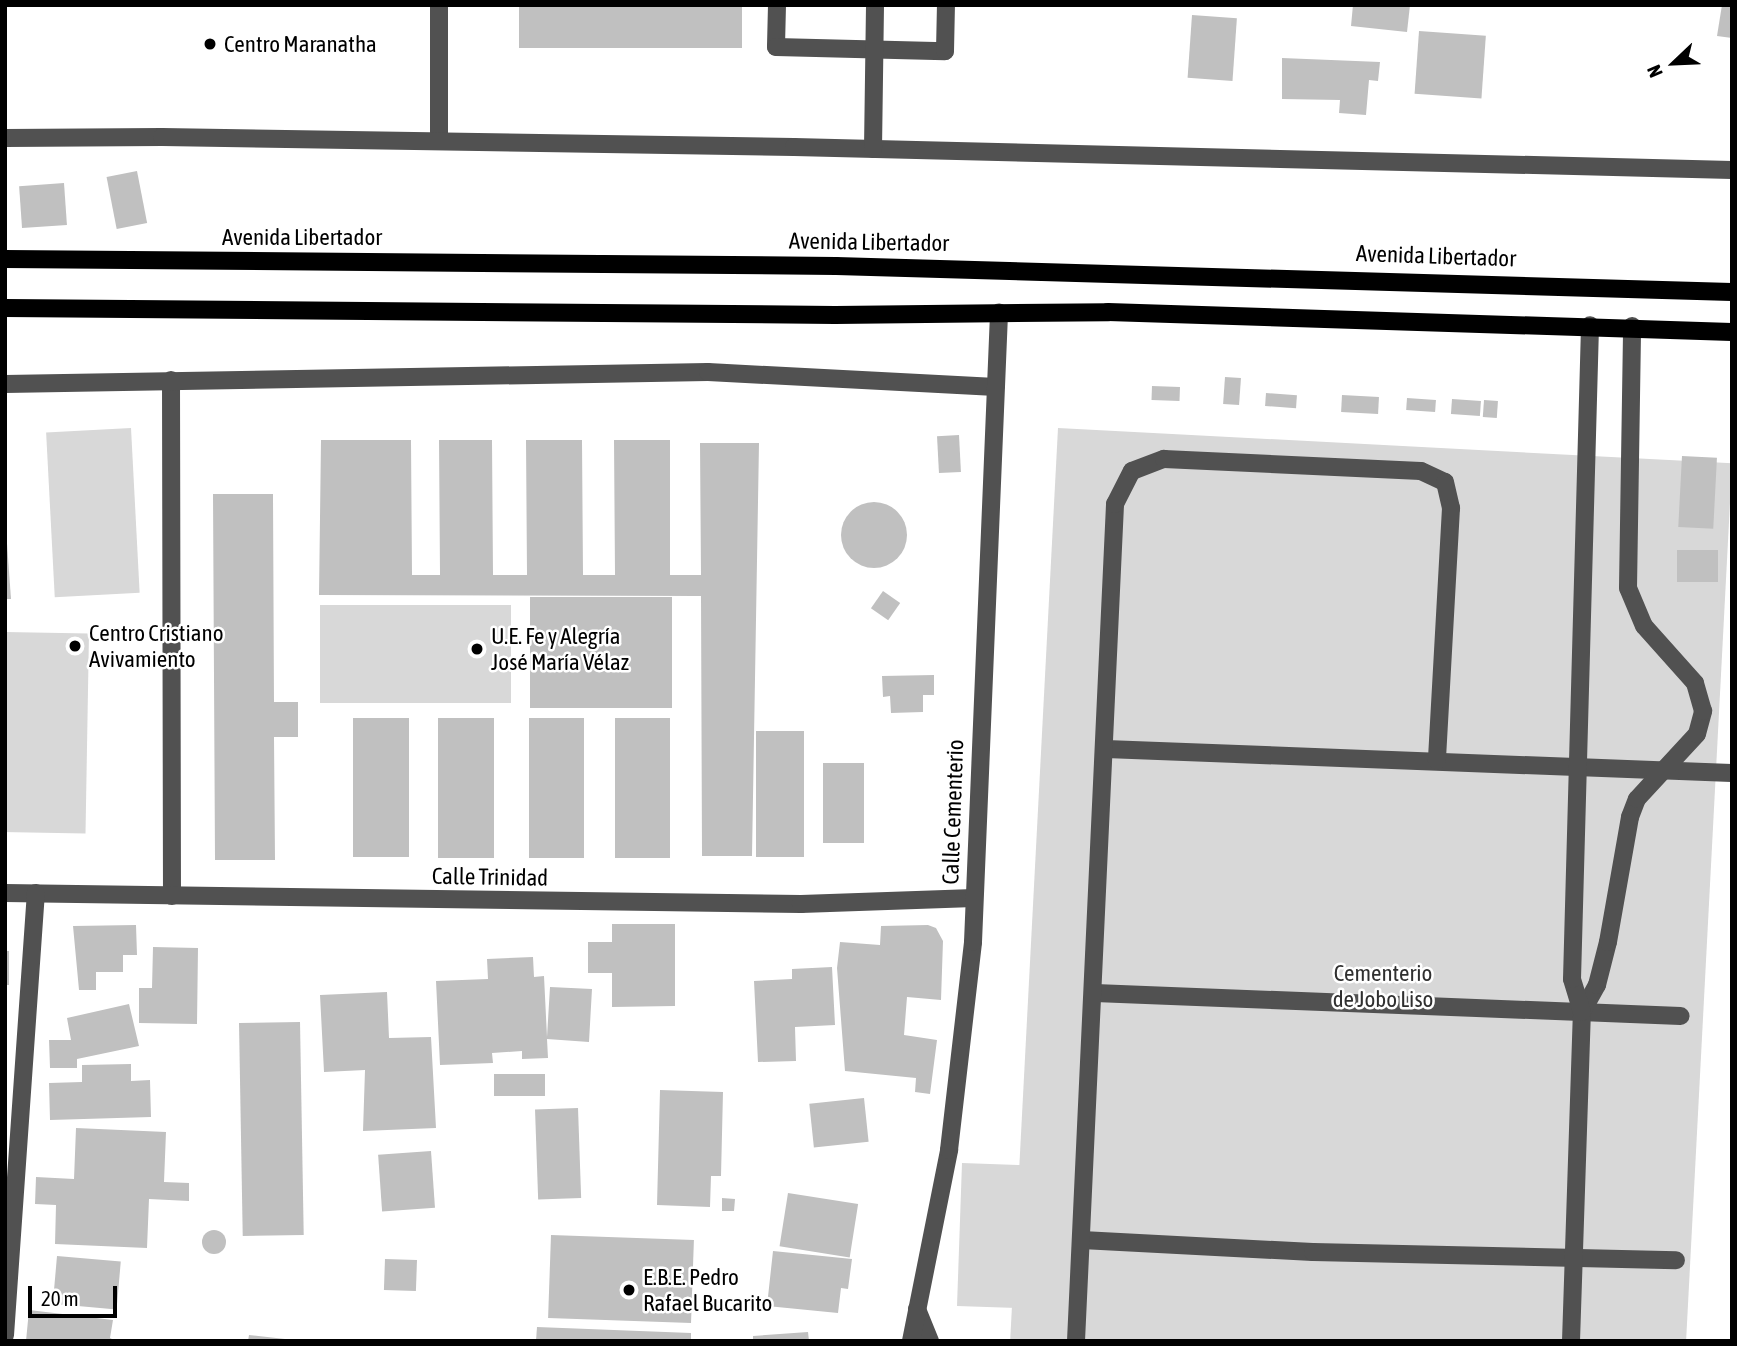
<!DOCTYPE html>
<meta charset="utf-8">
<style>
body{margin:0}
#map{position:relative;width:1737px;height:1346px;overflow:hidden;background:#fff;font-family:"Asap Condensed",sans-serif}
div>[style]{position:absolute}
.green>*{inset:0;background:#d8d8d8;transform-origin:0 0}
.building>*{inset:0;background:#c0c0c0;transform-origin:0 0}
.round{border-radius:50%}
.minor>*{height:18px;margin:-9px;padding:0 9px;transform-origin:9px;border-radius:9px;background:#515151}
.major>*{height:18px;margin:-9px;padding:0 9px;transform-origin:9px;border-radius:9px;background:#000}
.dots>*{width:19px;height:19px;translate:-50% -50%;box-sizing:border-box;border:4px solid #fff;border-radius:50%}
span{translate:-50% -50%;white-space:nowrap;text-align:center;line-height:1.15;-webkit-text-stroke:5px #fff;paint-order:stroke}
.poi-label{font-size:23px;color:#000}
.left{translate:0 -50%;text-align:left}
.street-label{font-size:23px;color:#000}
.park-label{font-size:23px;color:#2f2f2f}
.frame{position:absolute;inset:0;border:7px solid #000;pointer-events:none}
.north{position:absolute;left:1639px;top:28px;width:70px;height:70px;-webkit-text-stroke:5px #fff;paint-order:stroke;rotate:247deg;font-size:19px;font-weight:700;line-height:28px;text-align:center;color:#000}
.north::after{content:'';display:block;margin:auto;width:24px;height:32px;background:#000;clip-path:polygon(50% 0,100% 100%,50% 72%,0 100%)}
.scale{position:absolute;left:28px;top:1286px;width:89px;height:32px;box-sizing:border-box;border:4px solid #000;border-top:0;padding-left:9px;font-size:21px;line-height:24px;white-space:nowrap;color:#000;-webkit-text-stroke:5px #fff;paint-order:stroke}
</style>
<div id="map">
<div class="green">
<div style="left:131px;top:428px;width:165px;height:85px;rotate:87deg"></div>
<div style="left:1058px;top:428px;width:675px;height:914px;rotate:3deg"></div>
<div style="left:320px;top:605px;width:191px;height:98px"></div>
<div style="left:5px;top:632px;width:84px;height:200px;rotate:1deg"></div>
<div style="left:962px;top:1163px;width:60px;height:143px;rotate:2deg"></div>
</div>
<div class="building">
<div style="left:519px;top:5px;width:223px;height:43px"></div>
<div style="clip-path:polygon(1353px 5px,1410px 5px,1407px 32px,1351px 26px)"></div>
<div style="clip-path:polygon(1722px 5px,1732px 5px,1732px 38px,1717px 36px)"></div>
<div style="left:1192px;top:15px;width:45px;height:63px;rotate:4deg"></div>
<div style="left:1419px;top:31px;width:67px;height:63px;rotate:4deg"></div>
<div style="clip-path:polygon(1282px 58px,1380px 62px,1378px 81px,1369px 80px,1366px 115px,1339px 113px,1340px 100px,1282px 99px)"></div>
<div style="left:137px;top:171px;width:53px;height:31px;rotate:79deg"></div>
<div style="left:64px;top:183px;width:42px;height:45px;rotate:86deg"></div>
<div style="left:1225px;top:377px;width:16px;height:27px;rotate:4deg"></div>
<div style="left:1152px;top:386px;width:28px;height:14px;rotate:2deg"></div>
<div style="left:1266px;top:393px;width:31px;height:13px;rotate:4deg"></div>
<div style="left:1342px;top:395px;width:37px;height:17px;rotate:3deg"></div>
<div style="left:1407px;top:398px;width:29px;height:12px;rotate:4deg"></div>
<div style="left:1452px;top:399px;width:29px;height:15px;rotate:4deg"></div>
<div style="left:1484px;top:400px;width:14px;height:17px;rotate:4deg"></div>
<div style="left:959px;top:435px;width:37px;height:22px;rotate:87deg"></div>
<div style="clip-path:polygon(321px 440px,411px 440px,412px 575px,440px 575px,439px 440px,492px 440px,493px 575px,527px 575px,526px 440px,582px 440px,583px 575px,615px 575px,614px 440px,670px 440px,670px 575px,701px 575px,700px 443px,759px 443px,752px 856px,702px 856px,701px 596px,319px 595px)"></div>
<div style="left:1682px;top:456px;width:35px;height:71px;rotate:3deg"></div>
<div style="clip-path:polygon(213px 494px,273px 494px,274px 702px,298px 702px,298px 737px,274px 737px,275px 860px,215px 860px)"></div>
<div class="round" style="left:841px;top:502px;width:66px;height:66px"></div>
<div style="clip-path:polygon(5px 516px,11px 599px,5px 599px)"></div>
<div style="left:1677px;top:550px;width:41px;height:32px"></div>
<div style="left:883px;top:591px;width:21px;height:21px;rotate:35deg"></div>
<div style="left:530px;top:597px;width:142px;height:111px"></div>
<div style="clip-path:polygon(934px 675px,934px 695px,923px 695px,923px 712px,891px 713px,890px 696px,883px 697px,882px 676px)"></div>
<div style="left:353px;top:718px;width:56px;height:139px"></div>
<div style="left:438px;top:718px;width:56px;height:140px"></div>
<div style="left:529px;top:718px;width:55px;height:140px"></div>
<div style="left:615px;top:718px;width:55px;height:140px"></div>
<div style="left:756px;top:731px;width:48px;height:126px"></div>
<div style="left:823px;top:763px;width:41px;height:80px"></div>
<div style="clip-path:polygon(612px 924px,675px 924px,675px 1006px,612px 1007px,612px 973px,588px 973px,588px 942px,612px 942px)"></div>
<div style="clip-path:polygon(136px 925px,137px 955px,123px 955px,123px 972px,96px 972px,96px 990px,79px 990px,73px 926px)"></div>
<div style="clip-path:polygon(928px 925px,936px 928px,943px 941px,941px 1000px,907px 997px,904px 1035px,937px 1040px,930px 1094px,915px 1092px,916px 1078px,845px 1071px,837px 968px,840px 942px,880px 945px,881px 926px)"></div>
<div style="clip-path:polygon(153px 947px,198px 948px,197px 1024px,139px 1023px,139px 988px,152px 988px)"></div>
<div style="left:5px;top:951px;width:4px;height:34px"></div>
<div style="clip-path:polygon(533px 957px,534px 977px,544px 976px,547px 1037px,550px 987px,592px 989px,589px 1042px,547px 1039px,548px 1058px,522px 1059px,522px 1051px,492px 1053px,493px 1063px,440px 1065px,436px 981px,488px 979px,487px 959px)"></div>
<div style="clip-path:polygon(832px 967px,835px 1025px,795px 1027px,796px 1061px,758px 1062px,754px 981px,792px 979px,792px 969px)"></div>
<div style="clip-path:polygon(387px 992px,389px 1038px,431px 1037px,436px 1128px,363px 1131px,365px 1070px,324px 1072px,320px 995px)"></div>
<div style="clip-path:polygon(129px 1004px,139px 1046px,77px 1059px,77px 1068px,50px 1068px,49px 1040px,71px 1040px,67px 1018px)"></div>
<div style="left:300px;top:1022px;width:213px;height:61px;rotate:89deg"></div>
<div style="clip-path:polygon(131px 1064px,131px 1081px,150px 1080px,151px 1117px,50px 1120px,49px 1083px,82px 1082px,82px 1065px)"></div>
<div style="left:494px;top:1074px;width:51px;height:22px"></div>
<div style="clip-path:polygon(660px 1090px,723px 1092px,721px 1176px,711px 1176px,710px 1207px,657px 1205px)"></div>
<div style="left:864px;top:1098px;width:44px;height:55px;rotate:84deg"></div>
<div style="left:578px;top:1108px;width:90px;height:43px;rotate:88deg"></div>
<div style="clip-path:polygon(76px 1128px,166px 1132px,164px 1182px,189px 1183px,189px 1201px,149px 1199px,147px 1248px,55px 1244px,56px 1205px,35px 1204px,36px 1177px,74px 1179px)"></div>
<div style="left:431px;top:1151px;width:57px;height:53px;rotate:86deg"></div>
<div style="left:788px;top:1193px;width:71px;height:54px;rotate:9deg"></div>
<div style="clip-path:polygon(722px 1198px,735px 1199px,734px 1211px,722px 1211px)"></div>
<div class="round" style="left:202px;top:1230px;width:24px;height:24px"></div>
<div style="left:551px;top:1235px;width:143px;height:83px;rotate:2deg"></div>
<div style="clip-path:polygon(773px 1251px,852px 1259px,848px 1289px,841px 1288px,838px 1313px,767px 1306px)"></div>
<div style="left:57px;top:1256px;width:64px;height:48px;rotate:5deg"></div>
<div style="left:385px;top:1259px;width:32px;height:31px;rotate:2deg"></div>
<div style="clip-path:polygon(29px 1310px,113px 1320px,110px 1338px,116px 1341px,26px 1341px)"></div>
<div style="clip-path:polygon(537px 1327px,691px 1333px,691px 1341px,536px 1341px)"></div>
<div style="clip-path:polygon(808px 1332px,809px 1341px,753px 1341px,753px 1336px)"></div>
<div style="clip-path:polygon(249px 1335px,285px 1339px,284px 1341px,248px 1341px)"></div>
</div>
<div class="minor">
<div style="left:439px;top:5px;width:136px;rotate:90deg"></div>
<div style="left:777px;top:5px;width:42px;rotate:91.4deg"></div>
<div style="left:776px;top:47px;width:169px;rotate:1.4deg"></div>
<div style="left:945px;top:51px;width:46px;rotate:-88.8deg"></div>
<div style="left:5px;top:138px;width:157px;rotate:-0.4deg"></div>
<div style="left:162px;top:137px;width:632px;rotate:0.91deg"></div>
<div style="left:794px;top:147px;width:938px;rotate:1.4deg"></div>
<div style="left:873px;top:149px;width:144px;rotate:-89.2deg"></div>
<div style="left:171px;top:380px;width:516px;rotate:89.89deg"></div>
<div style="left:5px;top:384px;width:703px;rotate:-0.98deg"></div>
<div style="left:708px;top:372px;width:288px;rotate:3deg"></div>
<div style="left:1106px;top:749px;width:626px;rotate:2.2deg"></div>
<div style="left:5px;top:893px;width:796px;rotate:0.79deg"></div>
<div style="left:801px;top:904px;width:173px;rotate:-2deg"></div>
<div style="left:1095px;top:993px;width:586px;rotate:2.25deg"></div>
<div style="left:1582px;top:1012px;width:31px;rotate:-61deg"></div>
<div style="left:1597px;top:985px;width:44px;rotate:-75.7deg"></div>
<div style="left:1608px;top:942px;width:127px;rotate:-80deg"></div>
<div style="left:1630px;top:817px;width:19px;rotate:-69deg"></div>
<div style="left:1637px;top:799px;width:88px;rotate:-47.3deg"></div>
<div style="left:1697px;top:734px;width:24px;rotate:-75deg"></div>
<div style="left:1703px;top:711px;width:29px;rotate:-106deg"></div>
<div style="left:1695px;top:683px;width:76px;rotate:-131.8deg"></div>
<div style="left:1644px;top:626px;width:41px;rotate:-112.8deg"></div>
<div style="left:1628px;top:588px;width:262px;rotate:-89.1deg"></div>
<div style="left:1082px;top:1240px;width:231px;rotate:3deg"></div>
<div style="left:1313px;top:1252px;width:363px;rotate:1.3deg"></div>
<div style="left:917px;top:1309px;width:35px;rotate:68deg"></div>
<div style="left:5px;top:1335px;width:443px;rotate:-86deg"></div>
<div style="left:911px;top:1341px;width:195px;rotate:-78.7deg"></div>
<div style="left:949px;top:1150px;width:209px;rotate:-83.4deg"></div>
<div style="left:973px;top:942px;width:630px;rotate:-87.63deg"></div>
<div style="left:1076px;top:1341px;width:838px;rotate:-87.33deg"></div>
<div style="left:1115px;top:504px;width:37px;rotate:-63deg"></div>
<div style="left:1132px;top:471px;width:34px;rotate:-21deg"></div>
<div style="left:1164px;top:459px;width:257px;rotate:2.7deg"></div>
<div style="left:1421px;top:471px;width:26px;rotate:25deg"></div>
<div style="left:1445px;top:482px;width:27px;rotate:77deg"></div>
<div style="left:1451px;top:508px;width:253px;rotate:93.2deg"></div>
<div style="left:1571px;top:1341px;width:329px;rotate:-88.1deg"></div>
<div style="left:1582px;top:1012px;width:34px;rotate:-107deg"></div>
<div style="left:1572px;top:979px;width:654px;rotate:-88.42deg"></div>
</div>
<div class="major">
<div style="left:5px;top:259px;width:831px;rotate:0.48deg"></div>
<div style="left:836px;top:266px;width:896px;rotate:1.66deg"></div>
<div style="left:5px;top:308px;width:830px;rotate:0.48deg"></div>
<div style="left:835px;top:315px;width:273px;rotate:-0.6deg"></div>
<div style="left:1108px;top:312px;width:624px;rotate:1.84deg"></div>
</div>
<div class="dots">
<div style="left:210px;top:44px;background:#000"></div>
<div style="left:75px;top:646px;background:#000"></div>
<div style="left:477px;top:649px;background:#000"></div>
<div style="left:629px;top:1290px;background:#000"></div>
</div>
<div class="poi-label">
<span class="left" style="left:224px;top:44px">Centro Maranatha</span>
<span class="left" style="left:89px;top:646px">Centro Cristiano<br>Avivamiento</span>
<span class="left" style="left:491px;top:649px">U.E. Fe y Alegría<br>José María Vélaz</span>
<span class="left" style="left:643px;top:1290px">E.B.E. Pedro<br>Rafael Bucarito</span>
</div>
<div class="street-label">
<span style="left:302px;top:237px">Avenida Libertador</span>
<span style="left:869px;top:242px;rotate:1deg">Avenida Libertador</span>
<span style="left:1436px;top:256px;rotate:2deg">Avenida Libertador</span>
<span style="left:953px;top:812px;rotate:-88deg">Calle Cementerio</span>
<span style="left:490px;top:877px;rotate:1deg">Calle Trinidad</span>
</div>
<div class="park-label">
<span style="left:1383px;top:986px">Cementerio<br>de Jobo Liso</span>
</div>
<div class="frame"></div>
<div class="north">N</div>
<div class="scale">20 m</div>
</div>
